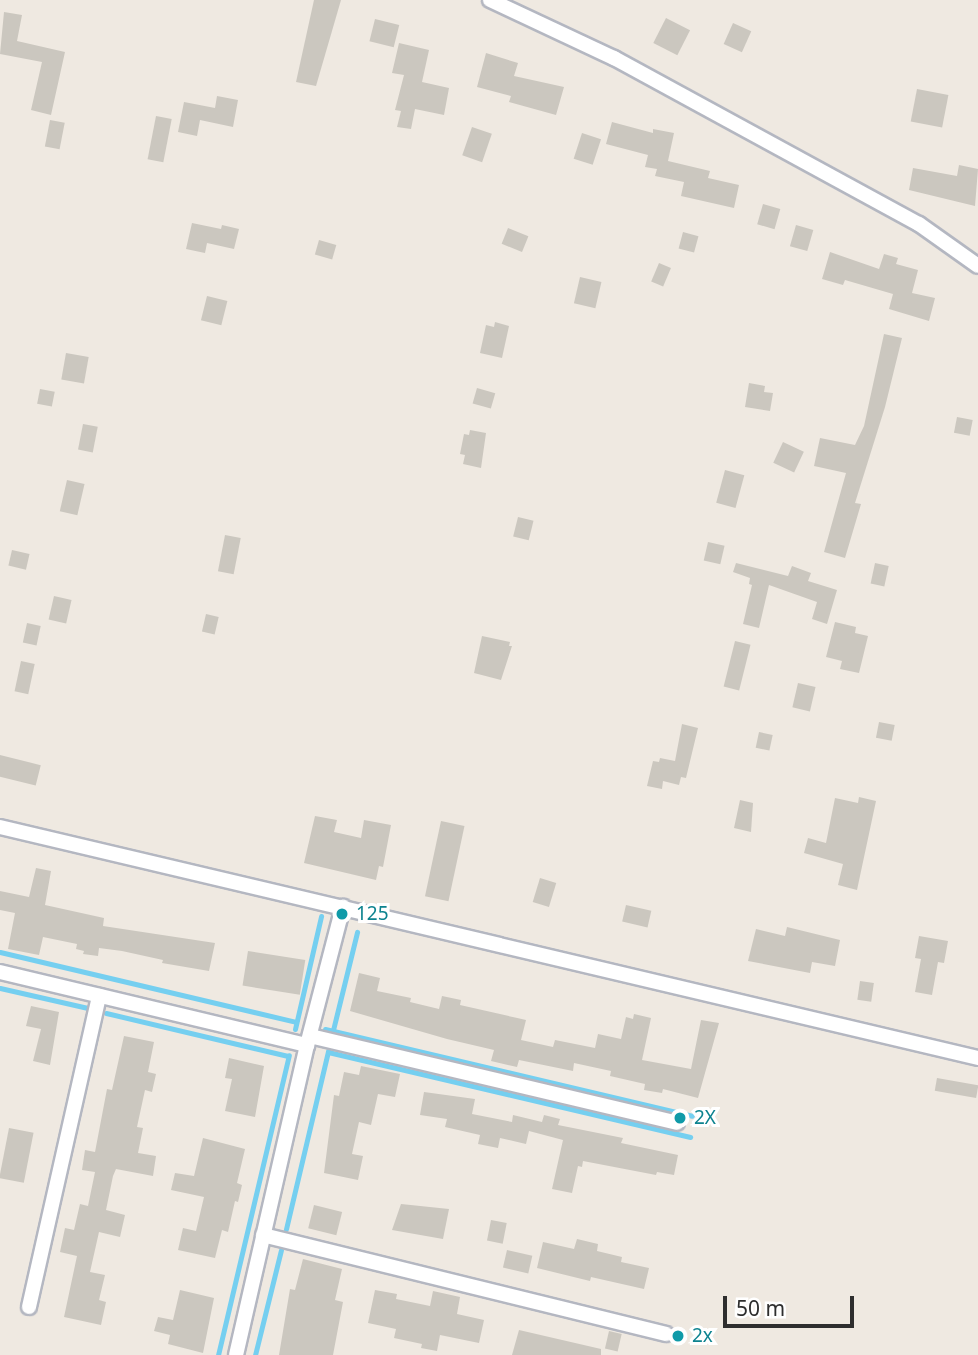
<!DOCTYPE html>
<style>
body{margin:0}
#map{position:relative;width:978px;height:1355px;overflow:hidden;background:#efe9e1;font-family:"Noto Sans",sans-serif}
div>[style]{position:absolute}
.stream>*{height:5px;margin:-2.5px;padding:0 2.5px;transform-origin:2.5px;border-radius:2.5px;background:#75cff0}
.building>*{inset:0;background:#cbc7bf;transform-origin:0 0}
.roads{filter:drop-shadow(2px 0 #b4b7c1) drop-shadow(-2px 0 #b4b7c1) drop-shadow(0 2px #b4b7c1) drop-shadow(0 -2px #b4b7c1)}
.street>*{height:14px;margin:-7px;padding:0 7px;transform-origin:7px;border-radius:7px;background:#fff}
.dots>*{width:19px;height:19px;translate:-50% -50%;box-sizing:border-box;border:4px solid #fff;border-radius:50%}
span{translate:-50% -50%;white-space:nowrap;text-align:center;line-height:1.15;-webkit-text-stroke:6px #fff;paint-order:stroke}
.culture-label{font-size:19px;color:#0d838f}
.left{translate:0 -50%;text-align:left}
.scale{position:absolute;left:723px;top:1296px;width:131px;height:32px;box-sizing:border-box;border:4px solid #2e2e2e;border-top:0;padding-left:9px;font-size:21px;line-height:24px;white-space:nowrap;color:#2e2e2e;-webkit-text-stroke:5px #fff;paint-order:stroke}
</style>
<div id="map">
<div class="stream">
<div style="left:0;top:952px;width:304px;rotate:13.3deg"></div>
<div style="left:0;top:988px;width:90px;rotate:12.8deg"></div>
<div style="left:106px;top:1013px;width:187px;rotate:13.3deg"></div>
<div style="left:295px;top:1029px;width:116px;rotate:-77deg"></div>
<div style="left:325px;top:1029px;width:377px;rotate:13.3deg"></div>
<div style="left:333px;top:1030px;width:101px;rotate:-76.2deg"></div>
<div style="left:328px;top:1052px;width:372px;rotate:13.2deg"></div>
<div style="left:286px;top:1229px;width:183px;rotate:-76.7deg"></div>
<div style="left:218px;top:1355px;width:308px;rotate:-76.7deg"></div>
<div style="left:255px;top:1355px;width:108px;rotate:-76.1deg"></div>
</div>
<div class="building">
<div style="clip-path:polygon(314px 0,341px 0,316px 86px,296px 82px)"></div>
<div style="clip-path:polygon(4px 12px,22px 15px,17px 41px,65px 52px,51px 115px,31px 110px,42px 62px,0 54px)"></div>
<div style="left:666px;top:18px;width:27px;height:28px;rotate:27deg"></div>
<div style="left:375px;top:19px;width:25px;height:23px;rotate:14deg"></div>
<div style="left:733px;top:23px;width:20px;height:23px;rotate:24deg"></div>
<div style="clip-path:polygon(399px 43px,429px 50px,422px 82px,449px 88px,444px 115px,415px 109px,411px 129px,397px 127px,401px 111px,395px 110px,404px 75px,392px 73px)"></div>
<div style="clip-path:polygon(486px 53px,518px 63px,514px 76px,564px 87px,556px 115px,509px 102px,511px 96px,477px 87px)"></div>
<div style="left:917px;top:89px;width:32px;height:33px;rotate:11deg"></div>
<div style="clip-path:polygon(217px 96px,238px 100px,233px 127px,200px 120px,197px 136px,178px 132px,184px 102px,215px 108px)"></div>
<div style="left:156px;top:116px;width:16px;height:44px;rotate:11deg"></div>
<div style="left:50px;top:120px;width:15px;height:27px;rotate:11deg"></div>
<div style="clip-path:polygon(612px 122px,653px 133px,653px 129px,674px 133px,668px 161px,710px 171px,708px 178px,739px 185px,734px 208px,681px 196px,684px 182px,655px 176px,657px 169px,645px 167px,648px 155px,606px 144px)"></div>
<div style="left:472px;top:127px;width:21px;height:30px;rotate:19deg"></div>
<div style="left:582px;top:133px;width:20px;height:27px;rotate:18deg"></div>
<div style="clip-path:polygon(959px 165px,978px 169px,975px 206px,909px 190px,913px 168px,957px 176px)"></div>
<div style="left:763px;top:204px;width:18px;height:21px;rotate:16deg"></div>
<div style="clip-path:polygon(192px 223px,221px 229px,222px 225px,239px 229px,234px 249px,207px 243px,205px 253px,186px 249px)"></div>
<div style="left:796px;top:225px;width:18px;height:22px;rotate:16deg"></div>
<div style="left:508px;top:228px;width:22px;height:17px;rotate:22deg"></div>
<div style="left:683px;top:232px;width:16px;height:17px;rotate:15deg"></div>
<div style="left:319px;top:240px;width:18px;height:15px;rotate:16deg"></div>
<div style="clip-path:polygon(830px 252px,879px 269px,884px 254px,898px 258px,896px 264px,918px 270px,912px 293px,935px 298px,929px 321px,889px 309px,893px 294px,845px 280px,843px 285px,822px 279px)"></div>
<div style="left:659px;top:263px;width:13px;height:20px;rotate:23deg"></div>
<div style="left:580px;top:277px;width:22px;height:27px;rotate:13deg"></div>
<div style="left:207px;top:296px;width:21px;height:25px;rotate:14deg"></div>
<div style="clip-path:polygon(495px 322px,509px 326px,502px 358px,480px 353px,486px 325px,494px 327px)"></div>
<div style="clip-path:polygon(884px 334px,902px 338px,885px 407px,855px 503px,861px 504px,845px 558px,824px 552px,846px 473px,814px 466px,820px 438px,855px 445px,864px 426px)"></div>
<div style="left:66px;top:353px;width:23px;height:27px;rotate:10deg"></div>
<div style="clip-path:polygon(749px 383px,765px 386px,764px 392px,773px 393px,770px 411px,745px 407px)"></div>
<div style="left:477px;top:388px;width:19px;height:16px;rotate:16deg"></div>
<div style="left:40px;top:389px;width:15px;height:15px;rotate:11deg"></div>
<div style="left:957px;top:417px;width:16px;height:16px;rotate:11deg"></div>
<div style="left:83px;top:424px;width:15px;height:26px;rotate:11deg"></div>
<div style="clip-path:polygon(470px 430px,486px 433px,481px 468px,463px 464px,465px 455px,460px 454px,464px 434px,469px 435px)"></div>
<div style="left:783px;top:442px;width:23px;height:23px;rotate:25deg"></div>
<div style="left:725px;top:470px;width:20px;height:34px;rotate:15deg"></div>
<div style="left:67px;top:480px;width:18px;height:32px;rotate:13deg"></div>
<div style="left:518px;top:517px;width:16px;height:20px;rotate:14deg"></div>
<div style="left:225px;top:535px;width:16px;height:37px;rotate:11deg"></div>
<div style="left:708px;top:542px;width:17px;height:19px;rotate:13deg"></div>
<div style="left:12px;top:550px;width:18px;height:16px;rotate:13deg"></div>
<div style="clip-path:polygon(736px 563px,788px 576px,792px 566px,811px 573px,808px 581px,837px 590px,827px 624px,812px 619px,817px 602px,769px 585px,759px 628px,743px 624px,752px 585px,749px 584px,750px 578px,733px 572px)"></div>
<div style="left:875px;top:563px;width:14px;height:21px;rotate:12deg"></div>
<div style="left:54px;top:596px;width:18px;height:24px;rotate:13deg"></div>
<div style="left:206px;top:614px;width:13px;height:18px;rotate:13deg"></div>
<div style="clip-path:polygon(835px 622px,856px 627px,855px 633px,868px 636px,859px 673px,840px 669px,842px 661px,826px 657px)"></div>
<div style="left:27px;top:623px;width:14px;height:20px;rotate:12deg"></div>
<div style="clip-path:polygon(482px 636px,510px 642px,509px 646px,512px 646px,501px 680px,474px 673px)"></div>
<div style="left:735px;top:641px;width:16px;height:47px;rotate:14deg"></div>
<div style="left:21px;top:661px;width:14px;height:31px;rotate:12deg"></div>
<div style="left:798px;top:683px;width:18px;height:25px;rotate:13deg"></div>
<div style="left:879px;top:722px;width:16px;height:16px;rotate:11deg"></div>
<div style="clip-path:polygon(682px 724px,698px 728px,686px 778px,681px 777px,679px 785px,663px 781px,662px 789px,647px 786px,653px 761px,659px 762px,660px 758px,675px 761px)"></div>
<div style="left:759px;top:732px;width:14px;height:16px;rotate:12deg"></div>
<div style="left:0;top:755px;width:42px;height:21px;rotate:14deg"></div>
<div style="clip-path:polygon(859px 797px,876px 801px,857px 890px,838px 885px,843px 864px,804px 853px,808px 838px,826px 843px,835px 798px,858px 803px)"></div>
<div style="clip-path:polygon(740px 800px,753px 803px,751px 832px,734px 828px)"></div>
<div style="clip-path:polygon(315px 816px,337px 820px,334px 832px,361px 838px,364px 820px,391px 825px,383px 867px,379px 866px,376px 880px,304px 863px)"></div>
<div style="left:441px;top:821px;width:24px;height:77px;rotate:12deg"></div>
<div style="clip-path:polygon(36px 868px,51px 871px,45px 905px,104px 918px,103px 926px,215px 943px,209px 971px,162px 963px,163px 960px,122px 951px,99px 948px,98px 956px,83px 954px,84px 951px,76px 949px,77px 944px,43px 937px,39px 955px,8px 949px,15px 913px,0 910px,0 891px,29px 897px)"></div>
<div style="left:540px;top:878px;width:17px;height:25px;rotate:17deg"></div>
<div style="left:626px;top:905px;width:26px;height:17px;rotate:13deg"></div>
<div style="clip-path:polygon(787px 927px,840px 940px,835px 966px,812px 962px,810px 973px,748px 961px,756px 929px,785px 936px)"></div>
<div style="clip-path:polygon(919px 936px,948px 941px,944px 963px,938px 962px,932px 995px,915px 992px,921px 959px,915px 958px)"></div>
<div style="left:248px;top:951px;width:58px;height:35px;rotate:9deg"></div>
<div style="clip-path:polygon(359px 973px,380px 978px,377px 991px,411px 998px,410px 1002px,439px 1009px,442px 996px,461px 1000px,460px 1005px,526px 1020px,521px 1040px,553px 1047px,555px 1040px,595px 1048px,598px 1034px,621px 1039px,626px 1017px,633px 1019px,634px 1014px,651px 1018px,642px 1060px,691px 1069px,701px 1020px,719px 1023px,698px 1098px,663px 1089px,662px 1093px,644px 1090px,645px 1084px,610px 1076px,611px 1071px,574px 1063px,573px 1071px,519px 1060px,517px 1067px,491px 1061px,494px 1050px,447px 1039px,350px 1011px)"></div>
<div style="left:860px;top:981px;width:14px;height:19px;rotate:8deg"></div>
<div style="clip-path:polygon(31px 1006px,59px 1012px,50px 1065px,33px 1061px,41px 1029px,26px 1026px)"></div>
<div style="clip-path:polygon(124px 1036px,154px 1042px,148px 1072px,156px 1074px,152px 1092px,145px 1090px,137px 1127px,143px 1128px,138px 1153px,156px 1156px,153px 1176px,116px 1169px,113px 1176px,106px 1210px,125px 1215px,120px 1237px,99px 1232px,90px 1272px,105px 1275px,99px 1300px,106px 1302px,101px 1325px,64px 1317px,77px 1256px,60px 1252px,65px 1228px,74px 1230px,80px 1204px,88px 1206px,95px 1172px,82px 1170px,85px 1150px,95px 1152px,107px 1089px,112px 1090px)"></div>
<div style="clip-path:polygon(229px 1058px,264px 1066px,255px 1117px,225px 1111px,232px 1079px,225px 1078px)"></div>
<div style="clip-path:polygon(361px 1066px,400px 1074px,395px 1097px,378px 1094px,371px 1125px,359px 1122px,352px 1154px,363px 1156px,358px 1180px,324px 1173px,334px 1095px,339px 1096px,344px 1072px,359px 1075px)"></div>
<div style="left:937px;top:1078px;width:42px;height:13px;rotate:10deg"></div>
<div style="clip-path:polygon(424px 1092px,475px 1099px,472px 1114px,512px 1122px,513px 1115px,542px 1122px,544px 1115px,560px 1119px,558px 1125px,623px 1138px,621px 1143px,678px 1155px,674px 1175px,657px 1172px,656px 1175px,583px 1161px,582px 1167px,578px 1166px,572px 1193px,552px 1189px,563px 1140px,529px 1131px,526px 1144px,500px 1138px,498px 1148px,478px 1144px,480px 1135px,445px 1127px,447px 1119px,420px 1115px)"></div>
<div style="left:9px;top:1128px;width:25px;height:51px;rotate:11deg"></div>
<div style="clip-path:polygon(203px 1138px,245px 1149px,237px 1183px,242px 1185px,238px 1202px,235px 1201px,228px 1232px,222px 1230px,215px 1258px,178px 1250px,183px 1228px,196px 1231px,204px 1197px,171px 1190px,175px 1173px,194px 1176px)"></div>
<div style="clip-path:polygon(401px 1204px,449px 1209px,443px 1239px,392px 1230px)"></div>
<div style="left:314px;top:1205px;width:29px;height:24px;rotate:14deg"></div>
<div style="left:491px;top:1220px;width:16px;height:21px;rotate:11deg"></div>
<div style="clip-path:polygon(577px 1239px,598px 1244px,597px 1251px,622px 1257px,621px 1262px,649px 1268px,644px 1289px,591px 1277px,590px 1281px,537px 1268px,543px 1242px,574px 1249px)"></div>
<div style="left:507px;top:1250px;width:26px;height:18px;rotate:13deg"></div>
<div style="clip-path:polygon(303px 1259px,342px 1269px,335px 1300px,343px 1302px,333px 1355px,279px 1355px,290px 1289px,295px 1290px)"></div>
<div style="clip-path:polygon(180px 1290px,214px 1298px,203px 1353px,168px 1344px,170px 1335px,154px 1331px,158px 1317px,173px 1320px)"></div>
<div style="clip-path:polygon(375px 1290px,397px 1294px,396px 1299px,430px 1306px,433px 1291px,460px 1297px,457px 1314px,484px 1320px,479px 1343px,440px 1335px,437px 1351px,421px 1348px,422px 1344px,394px 1338px,396px 1329px,368px 1323px)"></div>
<div style="clip-path:polygon(519px 1330px,601px 1349px,601px 1355px,512px 1355px)"></div>
<div style="left:609px;top:1331px;width:13px;height:18px;rotate:13deg"></div>
</div>
<div class="roads">
<div class="street">
<div style="left:490px;top:0;width:137px;rotate:25.1deg"></div>
<div style="left:614px;top:58px;width:347px;rotate:28.6deg"></div>
<div style="left:919px;top:224px;width:72px;rotate:35.4deg"></div>
<div style="left:0;top:827px;width:1005px;rotate:13.29deg"></div>
<div style="left:0;top:972px;width:316px;rotate:13.4deg"></div>
<div style="left:310px;top:1036px;width:377px;rotate:13.3deg"></div>
<div style="left:263px;top:1235px;width:415px;rotate:13.8deg"></div>
<div style="left:29px;top:1307px;width:319px;rotate:-77.3deg"></div>
<div style="left:236px;top:1355px;width:318px;rotate:-77.1deg"></div>
<div style="left:307px;top:1045px;width:143px;rotate:-75.4deg"></div>
</div>
</div>
<div class="dots">
<div style="left:342px;top:914px;background:#0f9aa8"></div>
<div style="left:680px;top:1118px;background:#0f9aa8"></div>
<div style="left:678px;top:1336px;background:#0f9aa8"></div>
</div>
<div class="culture-label">
<span class="left" style="left:356px;top:914px">125</span>
<span class="left" style="left:694px;top:1118px">2X</span>
<span class="left" style="left:692px;top:1336px">2x</span>
</div>
<div class="scale">50 m</div>
</div>
